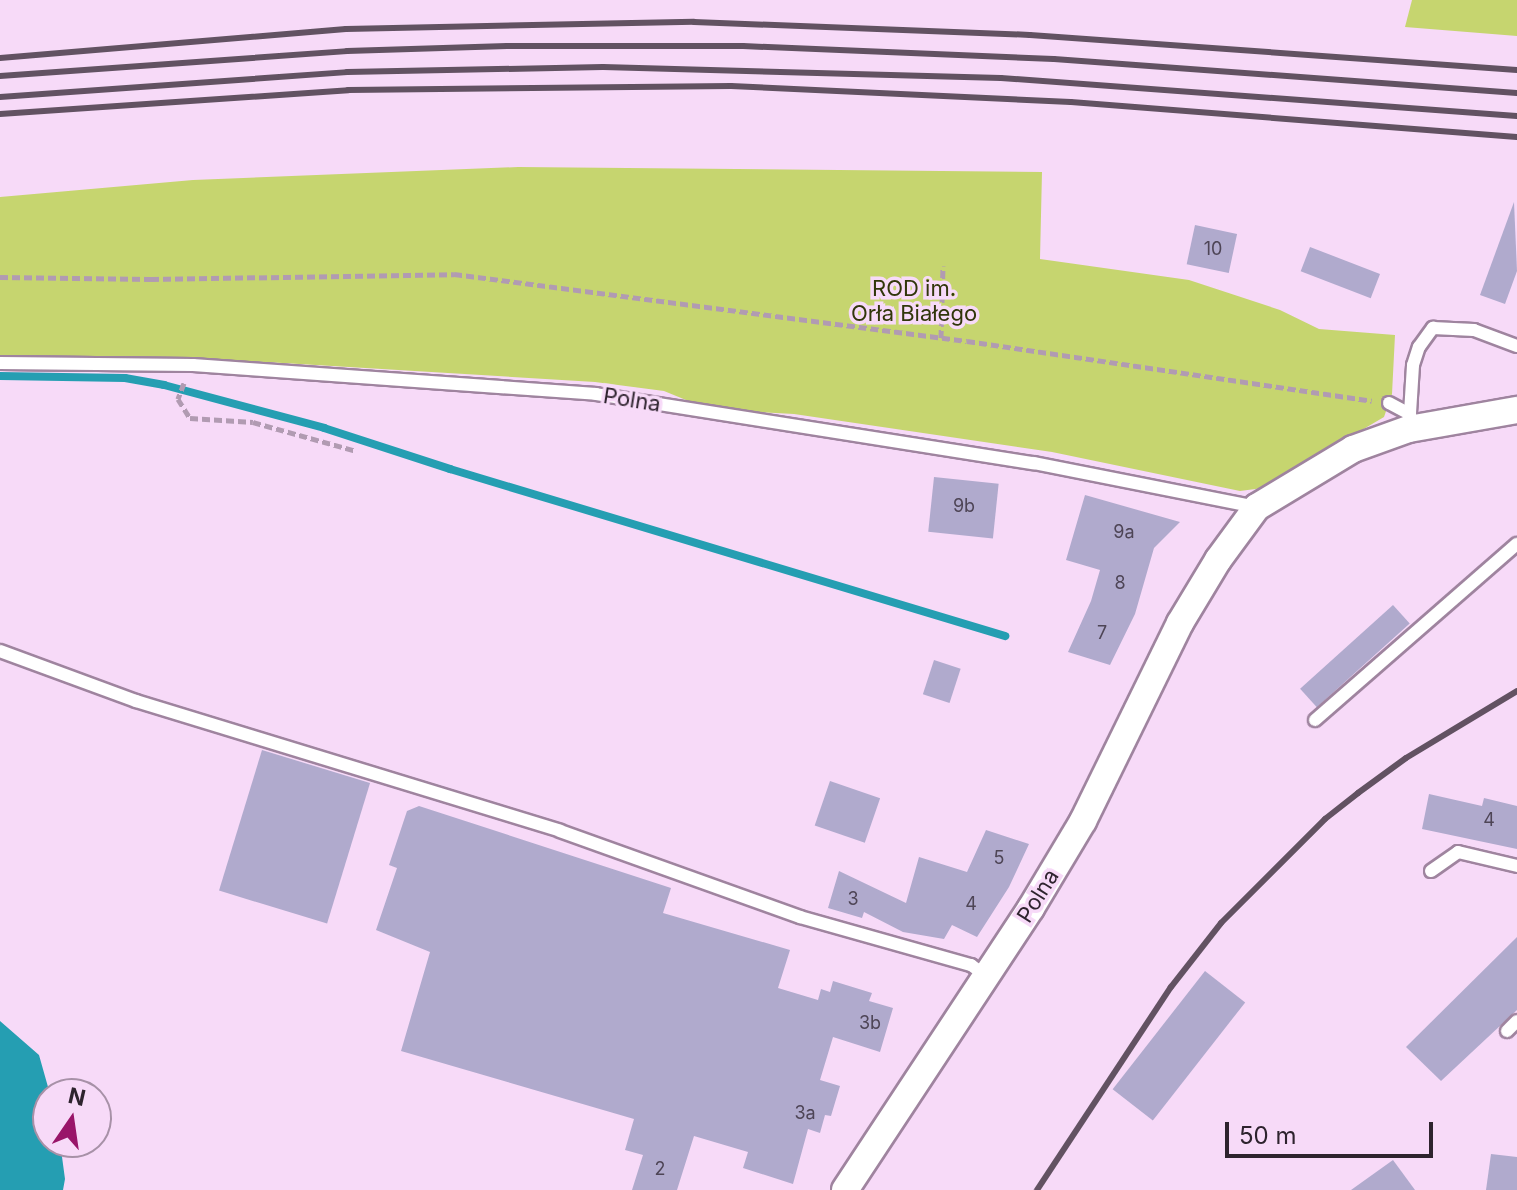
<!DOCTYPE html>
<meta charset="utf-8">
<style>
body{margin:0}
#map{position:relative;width:1517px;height:1190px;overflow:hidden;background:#f7daf8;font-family:Inter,sans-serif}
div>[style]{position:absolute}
.green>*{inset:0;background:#c6d56f}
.water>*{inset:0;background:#259eb2}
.stream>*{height:8px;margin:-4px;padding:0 4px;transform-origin:4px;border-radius:4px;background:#259eb2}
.building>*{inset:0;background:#b0aacd;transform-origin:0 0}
.path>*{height:5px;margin-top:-2.5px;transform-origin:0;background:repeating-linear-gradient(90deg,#b19bb2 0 8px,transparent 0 12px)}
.roads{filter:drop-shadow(2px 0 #9f849f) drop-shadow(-2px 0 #9f849f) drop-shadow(0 2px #9f849f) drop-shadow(0 -2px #9f849f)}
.lane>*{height:12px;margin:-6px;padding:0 6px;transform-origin:6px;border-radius:6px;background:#fff}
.street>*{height:26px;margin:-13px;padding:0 13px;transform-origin:13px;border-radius:13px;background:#fff}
.rail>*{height:6px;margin:-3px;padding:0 3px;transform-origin:3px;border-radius:3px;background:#625262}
span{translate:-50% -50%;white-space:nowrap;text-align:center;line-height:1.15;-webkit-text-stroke:7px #f7daf8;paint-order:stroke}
.number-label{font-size:18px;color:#4e4556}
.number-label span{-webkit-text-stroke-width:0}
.park-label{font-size:22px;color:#31360a}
.street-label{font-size:22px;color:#2e232e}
.north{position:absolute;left:32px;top:1078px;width:80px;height:80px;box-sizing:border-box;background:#f7daf8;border:2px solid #a791a7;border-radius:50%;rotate:13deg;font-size:22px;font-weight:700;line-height:32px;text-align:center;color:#2e232e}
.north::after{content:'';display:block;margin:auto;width:28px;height:36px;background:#991569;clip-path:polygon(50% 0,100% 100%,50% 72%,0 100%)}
.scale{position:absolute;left:1225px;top:1122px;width:208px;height:36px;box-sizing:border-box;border:4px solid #2e232e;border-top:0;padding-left:10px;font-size:24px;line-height:28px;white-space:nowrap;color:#2e232e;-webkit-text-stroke:6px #f7daf8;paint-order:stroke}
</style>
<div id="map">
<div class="green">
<div style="clip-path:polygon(1412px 0,1517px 0,1517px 36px,1405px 27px)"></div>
<div style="clip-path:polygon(518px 167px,1042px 172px,1040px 259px,1189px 280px,1280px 310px,1319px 329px,1395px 335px,1392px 394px,1384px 417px,1263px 488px,1240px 491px,1052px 452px,794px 414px,708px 409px,664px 391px,595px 382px,266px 362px,0 356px,0 197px,193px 180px)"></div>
</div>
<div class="water">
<div style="clip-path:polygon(0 1021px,39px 1055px,50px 1094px,48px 1142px,60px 1142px,65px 1179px,63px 1190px,0 1190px)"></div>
</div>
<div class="stream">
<div style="left:0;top:376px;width:125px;rotate:0.9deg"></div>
<div style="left:125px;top:378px;width:40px;rotate:10deg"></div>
<div style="left:164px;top:385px;width:166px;rotate:15deg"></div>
<div style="left:324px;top:428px;width:133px;rotate:18deg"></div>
<div style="left:450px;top:469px;width:580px;rotate:16.75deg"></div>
</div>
<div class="building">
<div style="clip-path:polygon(1514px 202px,1517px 271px,1505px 304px,1480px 295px)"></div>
<div style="left:1195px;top:225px;width:43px;height:40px;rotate:12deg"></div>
<div style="left:1310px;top:247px;width:75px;height:26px;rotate:21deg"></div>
<div style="left:934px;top:477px;width:65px;height:55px;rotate:6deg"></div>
<div style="clip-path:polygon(1085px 495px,1180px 522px,1154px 548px,1135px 614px,1110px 665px,1068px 652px,1091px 601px,1100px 570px,1066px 560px)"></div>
<div style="left:1393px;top:605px;width:25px;height:125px;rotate:48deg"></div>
<div style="left:934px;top:660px;width:28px;height:36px;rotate:18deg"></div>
<div style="left:262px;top:750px;width:113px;height:147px;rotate:17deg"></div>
<div style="left:830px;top:781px;width:53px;height:47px;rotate:19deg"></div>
<div style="clip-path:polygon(1429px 794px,1482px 806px,1484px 798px,1517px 806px,1517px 849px,1422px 829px)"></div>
<div style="clip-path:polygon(419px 806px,671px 888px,663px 913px,790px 950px,778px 988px,818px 1000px,821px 989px,830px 992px,833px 981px,872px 993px,869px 1001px,893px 1008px,880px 1052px,833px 1037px,820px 1080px,840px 1086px,831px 1116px,825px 1115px,820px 1133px,808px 1129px,793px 1184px,743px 1168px,748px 1152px,694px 1136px,677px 1190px,632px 1190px,643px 1155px,625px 1150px,634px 1119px,401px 1051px,430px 952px,376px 930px,397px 868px,389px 865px,407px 811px)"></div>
<div style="clip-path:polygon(986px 830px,1029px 844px,1009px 887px,977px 937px,952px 925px,944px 939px,903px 932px,864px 912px,862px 918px,828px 908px,839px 871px,906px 903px,919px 857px,967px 872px)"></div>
<div style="clip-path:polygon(1517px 937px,1517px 1010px,1441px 1081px,1406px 1047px)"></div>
<div style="left:1205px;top:971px;width:51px;height:150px;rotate:38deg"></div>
<div style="clip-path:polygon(1491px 1154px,1517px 1157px,1517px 1190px,1486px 1190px)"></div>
<div style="clip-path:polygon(1393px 1160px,1415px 1190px,1351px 1190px)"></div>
</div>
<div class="path">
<div style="left:0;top:277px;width:151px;rotate:0.8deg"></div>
<div style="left:151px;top:279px;width:303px;rotate:-0.9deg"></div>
<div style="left:454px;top:274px;width:517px;rotate:7.44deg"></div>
<div style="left:967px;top:341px;width:409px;rotate:8.4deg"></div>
<div style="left:941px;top:338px;width:72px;rotate:-88.4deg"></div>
<div style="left:184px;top:383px;width:17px;rotate:111deg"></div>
<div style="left:178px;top:399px;width:22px;rotate:58deg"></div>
<div style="left:190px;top:418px;width:63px;rotate:3.6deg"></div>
<div style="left:253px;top:422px;width:107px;rotate:15.7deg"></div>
</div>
<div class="roads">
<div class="lane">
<div style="left:0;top:363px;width:193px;rotate:0.6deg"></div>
<div style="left:193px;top:365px;width:404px;rotate:4.1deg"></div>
<div style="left:596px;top:394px;width:443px;rotate:9deg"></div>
<div style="left:1034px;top:463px;width:227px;rotate:11.2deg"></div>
<div style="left:1389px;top:403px;width:24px;rotate:28deg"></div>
<div style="left:1409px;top:429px;width:64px;rotate:-86.4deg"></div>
<div style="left:1413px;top:365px;width:19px;rotate:-72deg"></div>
<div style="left:1419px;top:347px;width:24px;rotate:-54deg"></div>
<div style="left:1433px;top:328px;width:41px;rotate:2.8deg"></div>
<div style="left:1474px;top:330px;width:46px;rotate:20.4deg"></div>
<div style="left:0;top:651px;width:145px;rotate:20.2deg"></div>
<div style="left:136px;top:701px;width:443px;rotate:17deg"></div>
<div style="left:560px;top:831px;width:255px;rotate:19.7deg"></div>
<div style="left:800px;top:917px;width:178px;rotate:15.7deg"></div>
<div style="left:971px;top:965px;width:19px;rotate:36deg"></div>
<div style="left:1315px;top:720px;width:268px;rotate:-41.1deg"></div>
<div style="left:1431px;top:871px;width:33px;rotate:-35deg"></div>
<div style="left:1458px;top:852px;width:61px;rotate:13.3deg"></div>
<div style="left:1507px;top:1031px;width:14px;rotate:-45deg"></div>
</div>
<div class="street">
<div style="left:845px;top:1190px;width:338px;rotate:-56.6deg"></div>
<div style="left:1031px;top:908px;width:101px;rotate:-59.1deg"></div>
<div style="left:1083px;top:821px;width:220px;rotate:-63.9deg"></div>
<div style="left:1180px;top:623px;width:74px;rotate:-58.9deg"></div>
<div style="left:1218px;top:560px;width:66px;rotate:-53.7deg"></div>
<div style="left:1257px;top:507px;width:112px;rotate:-31.1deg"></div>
<div style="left:1353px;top:449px;width:59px;rotate:-19.7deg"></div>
<div style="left:1409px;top:429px;width:110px;rotate:-10deg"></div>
</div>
</div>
<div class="rail">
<div style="left:0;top:58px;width:347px;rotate:-4.8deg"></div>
<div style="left:346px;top:29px;width:348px;rotate:-1.2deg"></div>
<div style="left:694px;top:22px;width:336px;rotate:2.2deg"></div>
<div style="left:1030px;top:35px;width:488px;rotate:4.1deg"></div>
<div style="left:0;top:76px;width:348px;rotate:-4.1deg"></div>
<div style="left:347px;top:51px;width:160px;rotate:-1.8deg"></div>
<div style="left:507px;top:46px;width:236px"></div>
<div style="left:743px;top:46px;width:311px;rotate:2.4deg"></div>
<div style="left:1054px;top:59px;width:464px;rotate:4.2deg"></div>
<div style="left:0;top:97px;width:348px;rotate:-4.1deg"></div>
<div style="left:347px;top:72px;width:256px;rotate:-1.1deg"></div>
<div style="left:603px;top:67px;width:398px;rotate:1.6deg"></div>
<div style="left:1001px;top:78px;width:517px;rotate:4.21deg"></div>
<div style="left:0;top:114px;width:349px;rotate:-3.9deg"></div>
<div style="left:348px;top:90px;width:383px;rotate:-0.6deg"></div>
<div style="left:731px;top:86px;width:340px;rotate:2.7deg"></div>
<div style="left:1071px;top:102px;width:447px;rotate:4.5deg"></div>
<div style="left:1037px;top:1190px;width:243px;rotate:-56.6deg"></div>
<div style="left:1171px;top:987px;width:81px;rotate:-52deg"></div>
<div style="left:1221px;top:923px;width:147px;rotate:-45deg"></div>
<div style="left:1325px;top:819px;width:42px;rotate:-38.2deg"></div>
<div style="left:1358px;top:793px;width:59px;rotate:-36.1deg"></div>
<div style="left:1406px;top:758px;width:130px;rotate:-31.1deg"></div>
</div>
<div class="number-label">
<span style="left:1213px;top:249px">10</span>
<span style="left:964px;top:506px">9b</span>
<span style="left:1124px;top:532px">9a</span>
<span style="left:1120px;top:583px">8</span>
<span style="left:1102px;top:633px">7</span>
<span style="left:1489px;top:820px">4</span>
<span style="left:999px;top:858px">5</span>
<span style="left:853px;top:899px">3</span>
<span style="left:971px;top:904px">4</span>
<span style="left:870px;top:1023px">3b</span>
<span style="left:805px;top:1113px">3a</span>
<span style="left:660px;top:1169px">2</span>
</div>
<div class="park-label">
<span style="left:914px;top:301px">ROD im.<br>Orła Białego</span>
</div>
<div class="street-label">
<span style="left:632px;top:400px;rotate:9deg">Polna</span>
<span style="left:1038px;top:896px;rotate:-58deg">Polna</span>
</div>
<div class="north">N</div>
<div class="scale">50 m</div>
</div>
